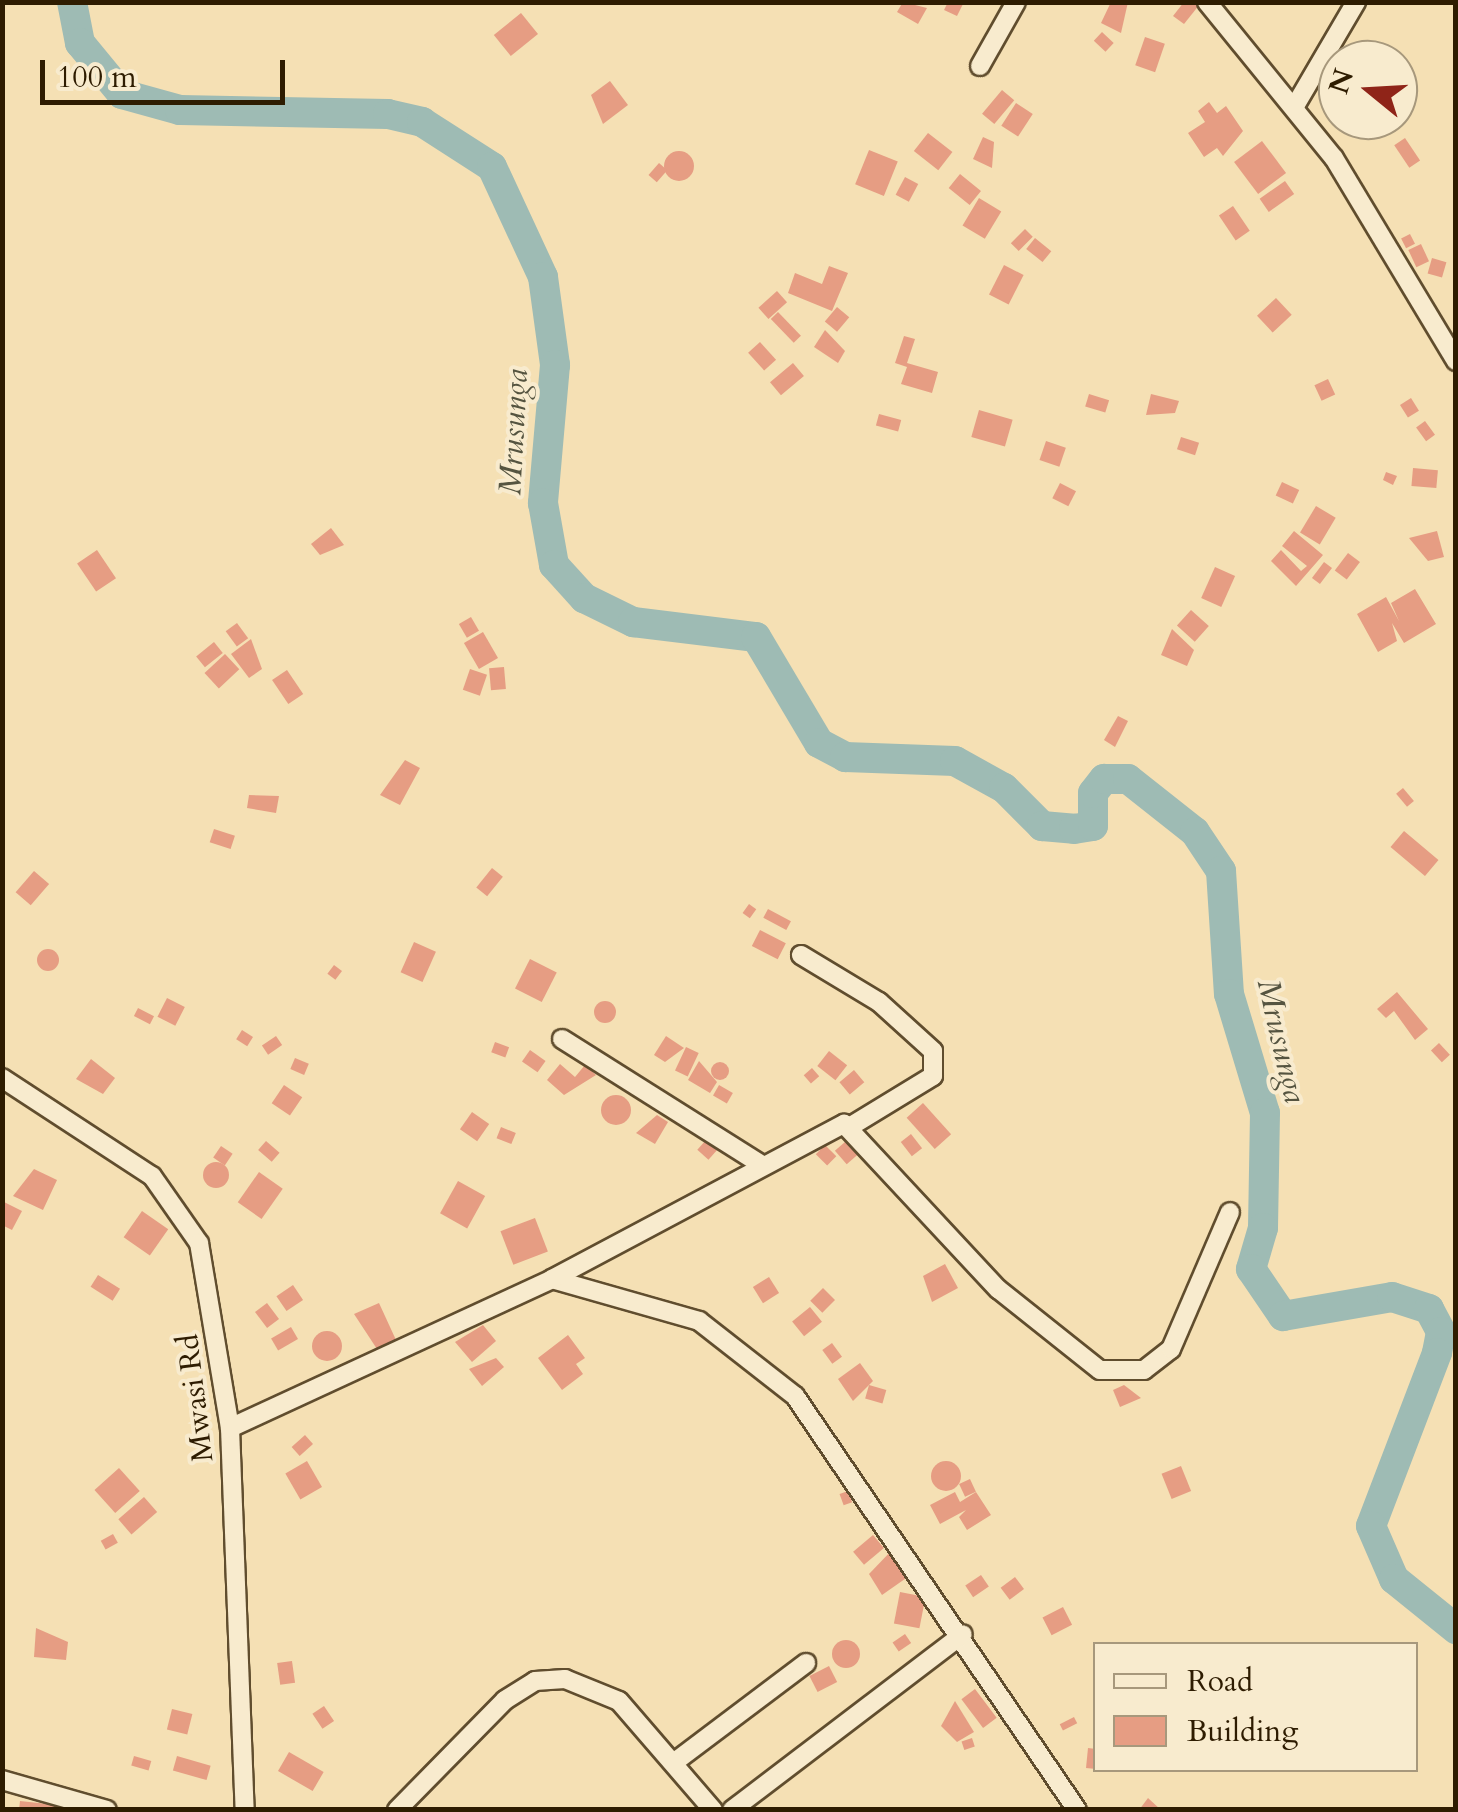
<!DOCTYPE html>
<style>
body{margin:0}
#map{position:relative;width:1458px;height:1812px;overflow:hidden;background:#f5e0b4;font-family:Cardo,serif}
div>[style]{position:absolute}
.river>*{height:30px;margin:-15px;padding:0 15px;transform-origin:15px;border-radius:15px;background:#9ebbb4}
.building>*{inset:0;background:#e69d83;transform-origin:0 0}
.round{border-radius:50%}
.roads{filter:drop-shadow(2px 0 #604d2e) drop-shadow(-2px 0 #604d2e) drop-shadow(0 2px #604d2e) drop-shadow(0 -2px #604d2e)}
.minor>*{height:18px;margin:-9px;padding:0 9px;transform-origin:9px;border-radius:9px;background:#f8ebce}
span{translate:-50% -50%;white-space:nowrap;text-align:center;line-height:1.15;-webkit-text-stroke:8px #f8ebce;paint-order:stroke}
.street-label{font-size:30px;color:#2e1c01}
.water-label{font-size:32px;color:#555440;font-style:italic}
.frame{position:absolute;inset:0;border:5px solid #2e1c01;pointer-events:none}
.legend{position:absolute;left:1093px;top:1642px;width:325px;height:130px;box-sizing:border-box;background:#f8ebce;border:2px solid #a7987c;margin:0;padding:12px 18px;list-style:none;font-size:30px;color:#2e1c01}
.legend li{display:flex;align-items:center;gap:20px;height:50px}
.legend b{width:50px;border:2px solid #a7987c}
.north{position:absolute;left:1318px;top:40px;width:100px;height:100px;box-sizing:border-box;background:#f8ebce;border:2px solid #a7987c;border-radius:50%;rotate:288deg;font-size:28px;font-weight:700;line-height:40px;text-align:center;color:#2e1c01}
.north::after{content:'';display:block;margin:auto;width:35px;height:45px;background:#8f2418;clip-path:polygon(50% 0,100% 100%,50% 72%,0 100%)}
.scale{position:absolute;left:40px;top:60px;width:245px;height:45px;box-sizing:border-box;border:5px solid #2e1c01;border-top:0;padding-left:12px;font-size:30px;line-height:35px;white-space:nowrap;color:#2e1c01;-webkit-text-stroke:8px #f8ebce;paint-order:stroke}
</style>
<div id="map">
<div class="river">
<div style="left:72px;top:2px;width:42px;rotate:79deg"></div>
<div style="left:80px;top:43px;width:66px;rotate:50.5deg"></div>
<div style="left:122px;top:94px;width:60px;rotate:15.4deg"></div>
<div style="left:180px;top:110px;width:208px;rotate:1.1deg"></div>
<div style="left:388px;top:114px;width:35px;rotate:13deg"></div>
<div style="left:422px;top:122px;width:83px;rotate:32.7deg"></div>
<div style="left:492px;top:167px;width:121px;rotate:65.1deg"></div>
<div style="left:543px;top:277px;width:89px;rotate:82.2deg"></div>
<div style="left:555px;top:365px;width:139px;rotate:95deg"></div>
<div style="left:543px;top:503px;width:63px;rotate:79.9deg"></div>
<div style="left:554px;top:565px;width:45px;rotate:47.7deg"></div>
<div style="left:584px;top:598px;width:55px;rotate:26.1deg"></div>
<div style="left:633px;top:622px;width:124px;rotate:7deg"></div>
<div style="left:756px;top:637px;width:123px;rotate:59.3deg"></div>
<div style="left:819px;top:743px;width:30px;rotate:28deg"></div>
<div style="left:845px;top:757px;width:110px;rotate:2.1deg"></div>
<div style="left:955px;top:761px;width:56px;rotate:28.9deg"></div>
<div style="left:1004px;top:788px;width:54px;rotate:45deg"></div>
<div style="left:1042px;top:826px;width:32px;rotate:5deg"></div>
<div style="left:1074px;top:829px;width:19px;rotate:-9deg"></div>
<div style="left:1093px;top:826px;width:33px;rotate:-90deg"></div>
<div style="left:1093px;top:793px;width:18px;rotate:-52deg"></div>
<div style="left:1104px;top:779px;width:24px"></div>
<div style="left:1128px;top:779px;width:85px;rotate:38.3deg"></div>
<div style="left:1195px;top:832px;width:47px;rotate:56.3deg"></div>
<div style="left:1221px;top:871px;width:123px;rotate:86.3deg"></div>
<div style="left:1229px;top:994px;width:124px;rotate:73.2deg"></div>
<div style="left:1265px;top:1113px;width:115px;rotate:91deg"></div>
<div style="left:1263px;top:1228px;width:43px;rotate:106.3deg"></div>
<div style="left:1251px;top:1269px;width:57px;rotate:55.8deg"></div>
<div style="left:1283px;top:1316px;width:111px;rotate:-9.9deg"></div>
<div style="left:1392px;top:1297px;width:39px;rotate:18deg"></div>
<div style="left:1429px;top:1309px;width:26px;rotate:62deg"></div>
<div style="left:1441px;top:1332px;width:21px;rotate:101deg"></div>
<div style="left:1437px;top:1353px;width:185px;rotate:110.9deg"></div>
<div style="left:1371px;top:1526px;width:58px;rotate:66.5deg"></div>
<div style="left:1394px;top:1579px;width:80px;rotate:38.9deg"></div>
</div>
<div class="building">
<div style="clip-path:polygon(903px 2px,927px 8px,918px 24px,897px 12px)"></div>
<div style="clip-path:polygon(948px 2px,964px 2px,957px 16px,944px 10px)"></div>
<div style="clip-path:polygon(1111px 2px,1128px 2px,1121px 33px,1101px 23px)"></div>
<div style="clip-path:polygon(1184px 2px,1200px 4px,1184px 24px,1173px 16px)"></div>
<div style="left:521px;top:13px;width:27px;height:35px;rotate:51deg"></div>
<div style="left:1102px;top:32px;width:16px;height:12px;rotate:43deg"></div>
<div style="left:1145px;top:37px;width:21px;height:30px;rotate:19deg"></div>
<div style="clip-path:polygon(610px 81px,628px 105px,603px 124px,591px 95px)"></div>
<div style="left:1002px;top:90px;width:16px;height:31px;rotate:40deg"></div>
<div style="clip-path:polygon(1209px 102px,1217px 113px,1226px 106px,1243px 131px,1223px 156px,1217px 148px,1204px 157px,1188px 133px,1205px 122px,1198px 111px)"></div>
<div style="left:1016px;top:103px;width:20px;height:27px;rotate:33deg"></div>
<div style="left:928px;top:133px;width:31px;height:23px;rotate:38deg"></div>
<div style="clip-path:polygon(983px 137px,994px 142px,992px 168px,973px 159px)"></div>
<div style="left:1405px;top:138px;width:27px;height:13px;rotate:56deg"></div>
<div style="left:1262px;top:141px;width:40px;height:35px;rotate:53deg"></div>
<div style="left:869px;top:150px;width:31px;height:37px;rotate:22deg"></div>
<div class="round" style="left:664px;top:151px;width:30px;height:30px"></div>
<div style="left:659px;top:163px;width:11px;height:16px;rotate:41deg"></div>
<div style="left:960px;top:174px;width:27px;height:18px;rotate:39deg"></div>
<div style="left:905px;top:177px;width:15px;height:20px;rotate:28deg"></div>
<div style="left:1285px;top:181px;width:16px;height:31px;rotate:55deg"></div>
<div style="left:979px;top:198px;width:26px;height:32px;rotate:31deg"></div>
<div style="left:1233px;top:206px;width:30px;height:17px;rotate:56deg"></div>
<div style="left:1025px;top:229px;width:11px;height:20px;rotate:45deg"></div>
<div style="left:1410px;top:234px;width:11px;height:10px;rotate:63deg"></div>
<div style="left:1035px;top:238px;width:21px;height:14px;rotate:39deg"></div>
<div style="left:1421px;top:244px;width:19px;height:14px;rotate:65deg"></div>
<div style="left:1432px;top:258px;width:15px;height:16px;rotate:16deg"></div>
<div style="left:1004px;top:265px;width:22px;height:33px;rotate:27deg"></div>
<div style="clip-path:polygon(829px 266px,848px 273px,832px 311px,788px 293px,795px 273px,822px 284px)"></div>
<div style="left:777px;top:291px;width:15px;height:25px;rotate:48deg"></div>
<div style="left:1276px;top:298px;width:23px;height:26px;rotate:47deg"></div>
<div style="left:837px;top:307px;width:16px;height:19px;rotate:40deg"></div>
<div style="left:778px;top:312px;width:33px;height:10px;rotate:46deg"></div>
<div style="clip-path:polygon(825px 330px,845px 351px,838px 363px,814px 347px)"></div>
<div style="clip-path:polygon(904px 336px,915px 339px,907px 363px,938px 372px,932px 393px,901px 384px,907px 367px,895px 363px)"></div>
<div style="left:760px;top:342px;width:24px;height:16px;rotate:48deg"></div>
<div style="left:793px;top:363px;width:17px;height:30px;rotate:50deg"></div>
<div style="left:1328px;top:379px;width:17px;height:15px;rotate:65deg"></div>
<div style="left:1089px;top:394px;width:21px;height:13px;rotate:17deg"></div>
<div style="clip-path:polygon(1151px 394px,1179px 401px,1175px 413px,1146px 415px)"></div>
<div style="left:1411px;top:398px;width:15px;height:13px;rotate:58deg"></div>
<div style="left:979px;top:410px;width:35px;height:28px;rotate:16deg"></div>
<div style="left:879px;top:414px;width:23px;height:12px;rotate:15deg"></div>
<div style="left:1425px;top:421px;width:17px;height:11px;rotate:54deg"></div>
<div style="left:1181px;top:437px;width:19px;height:13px;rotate:18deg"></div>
<div style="left:1046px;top:441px;width:21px;height:20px;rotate:19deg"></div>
<div style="left:1413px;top:468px;width:25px;height:18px;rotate:5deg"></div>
<div style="clip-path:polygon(1386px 472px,1397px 476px,1393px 485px,1383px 480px)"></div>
<div style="left:1282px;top:482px;width:19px;height:15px;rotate:25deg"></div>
<div style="left:1060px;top:483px;width:18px;height:17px;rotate:27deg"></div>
<div style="left:1316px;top:506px;width:23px;height:31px;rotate:31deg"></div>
<div style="clip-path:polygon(331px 528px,344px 545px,320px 555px,311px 544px)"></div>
<div style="clip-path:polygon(1294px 531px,1323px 555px,1296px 586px,1271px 561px,1281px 550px,1301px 571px,1307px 566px,1282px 546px)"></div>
<div style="clip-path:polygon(1437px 531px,1444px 557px,1428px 561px,1409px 538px)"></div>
<div style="left:97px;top:550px;width:34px;height:24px;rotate:56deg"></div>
<div style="left:1348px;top:553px;width:15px;height:22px;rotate:37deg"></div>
<div style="left:1324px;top:562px;width:10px;height:20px;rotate:37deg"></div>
<div style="left:1215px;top:567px;width:22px;height:34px;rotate:24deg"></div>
<div style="clip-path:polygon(1415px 589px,1436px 624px,1404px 643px,1392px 623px,1397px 641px,1378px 652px,1357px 614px,1386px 597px,1399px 621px,1391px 603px)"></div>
<div style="left:1191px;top:610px;width:24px;height:21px;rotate:42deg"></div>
<div style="left:471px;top:617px;width:16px;height:14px;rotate:60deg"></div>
<div style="left:237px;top:623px;width:19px;height:14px;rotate:54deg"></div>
<div style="clip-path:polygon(1172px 629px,1194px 650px,1187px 666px,1161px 655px)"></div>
<div style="left:483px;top:632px;width:30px;height:22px;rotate:60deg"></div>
<div style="clip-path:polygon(251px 639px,262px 669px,249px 678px,231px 654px)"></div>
<div style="left:214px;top:642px;width:14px;height:23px;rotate:51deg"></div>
<div style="left:225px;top:654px;width:21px;height:28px;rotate:47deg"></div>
<div style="left:504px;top:667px;width:22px;height:15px;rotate:85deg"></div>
<div style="left:470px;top:669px;width:18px;height:22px;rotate:19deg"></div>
<div style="left:287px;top:670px;width:29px;height:18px;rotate:56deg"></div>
<div style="clip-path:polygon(1118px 716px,1128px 721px,1115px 747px,1104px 740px)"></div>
<div style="clip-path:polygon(405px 760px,420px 768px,400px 805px,380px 795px)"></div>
<div style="left:1403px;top:788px;width:17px;height:9px;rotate:50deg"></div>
<div style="clip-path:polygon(249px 795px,279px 796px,276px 813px,247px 808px)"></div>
<div style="left:214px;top:829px;width:22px;height:14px;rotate:18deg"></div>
<div style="left:1404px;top:831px;width:45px;height:21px;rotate:40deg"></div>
<div style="left:492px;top:868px;width:14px;height:25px;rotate:39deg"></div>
<div style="left:34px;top:871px;width:20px;height:28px;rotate:41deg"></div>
<div style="left:749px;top:904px;width:9px;height:11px;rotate:36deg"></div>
<div style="left:768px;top:909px;width:26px;height:10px;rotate:28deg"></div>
<div style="left:760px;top:930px;width:29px;height:18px;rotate:27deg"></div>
<div style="left:414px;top:942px;width:24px;height:33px;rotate:24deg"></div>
<div class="round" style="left:37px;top:949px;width:22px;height:22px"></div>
<div style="left:530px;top:959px;width:30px;height:33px;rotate:27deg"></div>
<div style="left:334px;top:965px;width:10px;height:11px;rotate:37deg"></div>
<div style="clip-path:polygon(1397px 992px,1428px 1029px,1415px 1040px,1394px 1011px,1386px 1018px,1377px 1009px)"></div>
<div style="left:167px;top:998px;width:20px;height:21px;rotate:27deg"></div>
<div class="round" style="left:594px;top:1001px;width:22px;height:22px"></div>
<div style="left:138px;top:1008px;width:18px;height:9px;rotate:27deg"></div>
<div style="left:242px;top:1030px;width:13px;height:11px;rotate:32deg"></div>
<div style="left:276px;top:1036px;width:11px;height:17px;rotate:56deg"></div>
<div style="clip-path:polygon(666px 1036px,684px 1048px,665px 1062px,654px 1055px)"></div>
<div style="left:495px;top:1042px;width:15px;height:11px;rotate:20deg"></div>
<div style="left:1439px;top:1043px;width:16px;height:11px;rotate:47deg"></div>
<div style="left:686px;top:1047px;width:14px;height:26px;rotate:25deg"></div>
<div style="left:530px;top:1050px;width:19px;height:14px;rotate:35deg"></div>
<div style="left:829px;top:1051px;width:23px;height:19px;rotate:38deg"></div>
<div style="left:295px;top:1058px;width:15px;height:12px;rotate:23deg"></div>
<div style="clip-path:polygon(91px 1059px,115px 1078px,103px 1094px,76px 1079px)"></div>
<div style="clip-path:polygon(699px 1061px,717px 1082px,710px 1093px,688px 1080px)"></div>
<div class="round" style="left:711px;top:1062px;width:18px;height:18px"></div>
<div style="clip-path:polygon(560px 1064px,575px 1077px,585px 1065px,596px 1075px,564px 1095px,547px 1080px)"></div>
<div style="left:812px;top:1068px;width:11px;height:11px;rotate:49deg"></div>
<div style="left:854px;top:1070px;width:16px;height:19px;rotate:50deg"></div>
<div style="left:284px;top:1085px;width:22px;height:22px;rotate:34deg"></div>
<div style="left:719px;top:1085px;width:16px;height:12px;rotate:30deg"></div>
<div class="round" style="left:601px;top:1095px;width:30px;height:30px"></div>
<div style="left:923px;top:1103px;width:42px;height:22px;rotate:48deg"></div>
<div style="left:472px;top:1112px;width:21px;height:21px;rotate:35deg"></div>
<div style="clip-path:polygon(657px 1115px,668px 1122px,655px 1144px,636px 1133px)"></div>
<div style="left:501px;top:1127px;width:16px;height:12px;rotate:22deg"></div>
<div style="left:911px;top:1134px;width:18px;height:13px;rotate:52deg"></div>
<div style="left:853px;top:1135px;width:18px;height:24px;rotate:49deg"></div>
<div style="left:706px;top:1140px;width:15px;height:13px;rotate:42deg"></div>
<div style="left:266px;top:1141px;width:18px;height:12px;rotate:41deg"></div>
<div style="left:825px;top:1145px;width:16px;height:13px;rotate:45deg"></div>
<div style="left:221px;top:1146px;width:14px;height:14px;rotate:34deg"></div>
<div class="round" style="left:203px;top:1162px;width:26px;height:26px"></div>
<div style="clip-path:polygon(34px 1169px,57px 1180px,43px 1210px,13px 1196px)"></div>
<div style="left:259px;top:1172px;width:29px;height:37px;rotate:35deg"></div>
<div style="left:458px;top:1181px;width:31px;height:37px;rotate:29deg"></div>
<div style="clip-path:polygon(2px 1201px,22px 1211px,12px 1230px,2px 1225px)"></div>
<div style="left:142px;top:1211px;width:32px;height:32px;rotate:35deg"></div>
<div style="left:535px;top:1218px;width:36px;height:37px;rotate:69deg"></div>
<div style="clip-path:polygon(945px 1264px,958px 1288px,932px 1302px,923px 1276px)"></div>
<div style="left:98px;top:1275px;width:26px;height:14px;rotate:32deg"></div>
<div style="left:769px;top:1277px;width:19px;height:19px;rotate:58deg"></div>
<div style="left:293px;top:1285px;width:18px;height:20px;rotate:56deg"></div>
<div style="left:823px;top:1288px;width:17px;height:18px;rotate:45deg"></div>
<div style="left:267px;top:1303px;width:20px;height:15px;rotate:53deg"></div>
<div style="clip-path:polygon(379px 1303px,396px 1340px,377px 1349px,354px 1314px)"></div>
<div style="left:810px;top:1307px;width:19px;height:23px;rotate:51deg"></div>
<div style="clip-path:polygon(483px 1325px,496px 1341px,472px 1362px,455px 1342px)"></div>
<div style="left:291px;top:1327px;width:14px;height:23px;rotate:60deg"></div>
<div class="round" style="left:312px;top:1331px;width:30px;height:30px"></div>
<div style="clip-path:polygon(568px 1335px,585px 1358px,576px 1364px,583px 1374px,562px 1390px,538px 1358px)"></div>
<div style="left:832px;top:1343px;width:17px;height:12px;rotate:54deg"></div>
<div style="clip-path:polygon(496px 1358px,504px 1367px,482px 1386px,469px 1369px)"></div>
<div style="clip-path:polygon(860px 1363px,873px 1381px,853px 1401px,838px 1379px)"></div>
<div style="left:869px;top:1385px;width:18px;height:14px;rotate:16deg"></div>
<div style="clip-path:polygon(1124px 1385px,1141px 1398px,1120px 1407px,1113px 1390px)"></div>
<div style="left:305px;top:1435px;width:12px;height:18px;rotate:48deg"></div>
<div class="round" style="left:931px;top:1461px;width:30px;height:30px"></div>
<div style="left:307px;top:1461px;width:30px;height:25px;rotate:60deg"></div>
<div style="left:1181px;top:1466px;width:27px;height:21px;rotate:68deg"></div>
<div style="left:119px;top:1468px;width:31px;height:33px;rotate:48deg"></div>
<div style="left:970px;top:1479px;width:14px;height:12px;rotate:65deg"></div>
<div style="left:848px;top:1491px;width:12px;height:9px;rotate:70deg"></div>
<div style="clip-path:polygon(955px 1492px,960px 1502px,976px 1492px,991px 1515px,967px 1530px,959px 1517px,966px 1510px,940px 1524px,930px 1505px)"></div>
<div style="left:144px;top:1497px;width:20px;height:34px;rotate:49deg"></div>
<div style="left:113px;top:1534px;width:10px;height:14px;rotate:61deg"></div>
<div style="left:873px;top:1535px;width:17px;height:26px;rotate:50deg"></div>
<div style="clip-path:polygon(894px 1548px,912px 1574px,882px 1595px,869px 1574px)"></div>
<div style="left:981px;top:1575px;width:14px;height:19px;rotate:56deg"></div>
<div style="left:1015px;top:1577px;width:15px;height:18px;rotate:53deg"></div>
<div style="left:900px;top:1592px;width:26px;height:32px;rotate:11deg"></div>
<div style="left:1063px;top:1607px;width:20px;height:23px;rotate:63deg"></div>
<div style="clip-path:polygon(36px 1628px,68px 1642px,66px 1660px,34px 1657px)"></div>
<div style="left:905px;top:1634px;width:11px;height:15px;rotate:56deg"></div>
<div class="round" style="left:832px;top:1640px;width:28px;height:28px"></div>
<div style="left:292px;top:1661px;width:22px;height:15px;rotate:82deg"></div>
<div style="left:829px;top:1666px;width:18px;height:22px;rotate:63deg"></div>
<div style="left:975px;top:1689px;width:36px;height:17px;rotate:53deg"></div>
<div style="clip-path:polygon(955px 1701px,974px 1732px,957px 1742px,941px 1726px)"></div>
<div style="left:324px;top:1706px;width:18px;height:14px;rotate:56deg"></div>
<div style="left:172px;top:1709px;width:21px;height:21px;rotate:14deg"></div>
<div style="left:1074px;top:1717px;width:7px;height:16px;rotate:63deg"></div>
<div style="left:972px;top:1738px;width:9px;height:11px;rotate:72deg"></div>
<div style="clip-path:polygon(1088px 1748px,1096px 1749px,1096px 1769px,1086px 1768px)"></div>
<div style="left:289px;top:1752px;width:40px;height:22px;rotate:30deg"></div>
<div style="left:134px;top:1756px;width:18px;height:10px;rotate:16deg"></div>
<div style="left:177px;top:1756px;width:35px;height:15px;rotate:16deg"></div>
<div style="clip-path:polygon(1148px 1798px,1161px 1810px,1139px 1810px)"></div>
<div style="clip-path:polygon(20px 1801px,57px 1805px,56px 1810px,19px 1810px)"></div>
</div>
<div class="roads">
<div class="minor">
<div style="left:1207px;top:2px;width:201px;rotate:50.9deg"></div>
<div style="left:1334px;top:158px;width:237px;rotate:59deg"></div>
<div style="left:980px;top:66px;width:73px;rotate:-60.6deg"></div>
<div style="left:1295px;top:106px;width:121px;rotate:-59.6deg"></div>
<div style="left:801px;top:955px;width:91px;rotate:31.1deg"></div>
<div style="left:879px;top:1002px;width:73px;rotate:42.2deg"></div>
<div style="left:933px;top:1051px;width:25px;rotate:90deg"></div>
<div style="left:933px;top:1076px;width:96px;rotate:148.6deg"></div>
<div style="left:562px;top:1039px;width:236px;rotate:32.2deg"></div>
<div style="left:2px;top:1078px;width:179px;rotate:33.2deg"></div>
<div style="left:152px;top:1176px;width:82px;rotate:55deg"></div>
<div style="left:199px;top:1243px;width:188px;rotate:80.5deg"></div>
<div style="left:230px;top:1428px;width:382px;rotate:87.8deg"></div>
<div style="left:552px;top:1279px;width:153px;rotate:15.9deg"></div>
<div style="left:699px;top:1321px;width:122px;rotate:38deg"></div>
<div style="left:795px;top:1396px;width:501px;rotate:55.74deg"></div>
<div style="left:230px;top:1428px;width:355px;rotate:-24.8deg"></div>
<div style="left:552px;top:1279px;width:331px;rotate:-28deg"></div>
<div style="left:844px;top:1124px;width:226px;rotate:47deg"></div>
<div style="left:998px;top:1289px;width:130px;rotate:38.5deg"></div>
<div style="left:1100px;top:1370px;width:44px"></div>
<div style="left:1144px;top:1370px;width:34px;rotate:-38deg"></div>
<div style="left:1171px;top:1349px;width:149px;rotate:-66.7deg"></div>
<div style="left:676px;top:1761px;width:163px;rotate:-37deg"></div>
<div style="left:2px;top:1780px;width:109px;rotate:15.9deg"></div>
<div style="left:397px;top:1810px;width:154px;rotate:-45.5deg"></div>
<div style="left:505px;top:1700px;width:36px;rotate:-32deg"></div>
<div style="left:535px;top:1681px;width:30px;rotate:-4deg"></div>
<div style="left:565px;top:1679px;width:58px;rotate:22.2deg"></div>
<div style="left:619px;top:1701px;width:144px;rotate:49.2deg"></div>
<div style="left:732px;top:1810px;width:290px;rotate:-37.3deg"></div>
</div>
</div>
<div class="street-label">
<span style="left:196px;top:1398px;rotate:-97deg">Mwasi Rd</span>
</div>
<div class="water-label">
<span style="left:514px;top:432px;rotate:-87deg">Mrusunga</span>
<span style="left:1281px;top:1041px;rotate:77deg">Mrusunga</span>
</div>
<div class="frame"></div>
<ul class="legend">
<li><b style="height:12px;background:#f8ebce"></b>Road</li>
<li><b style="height:28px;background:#e69d83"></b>Building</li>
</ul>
<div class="north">N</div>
<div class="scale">100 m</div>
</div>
